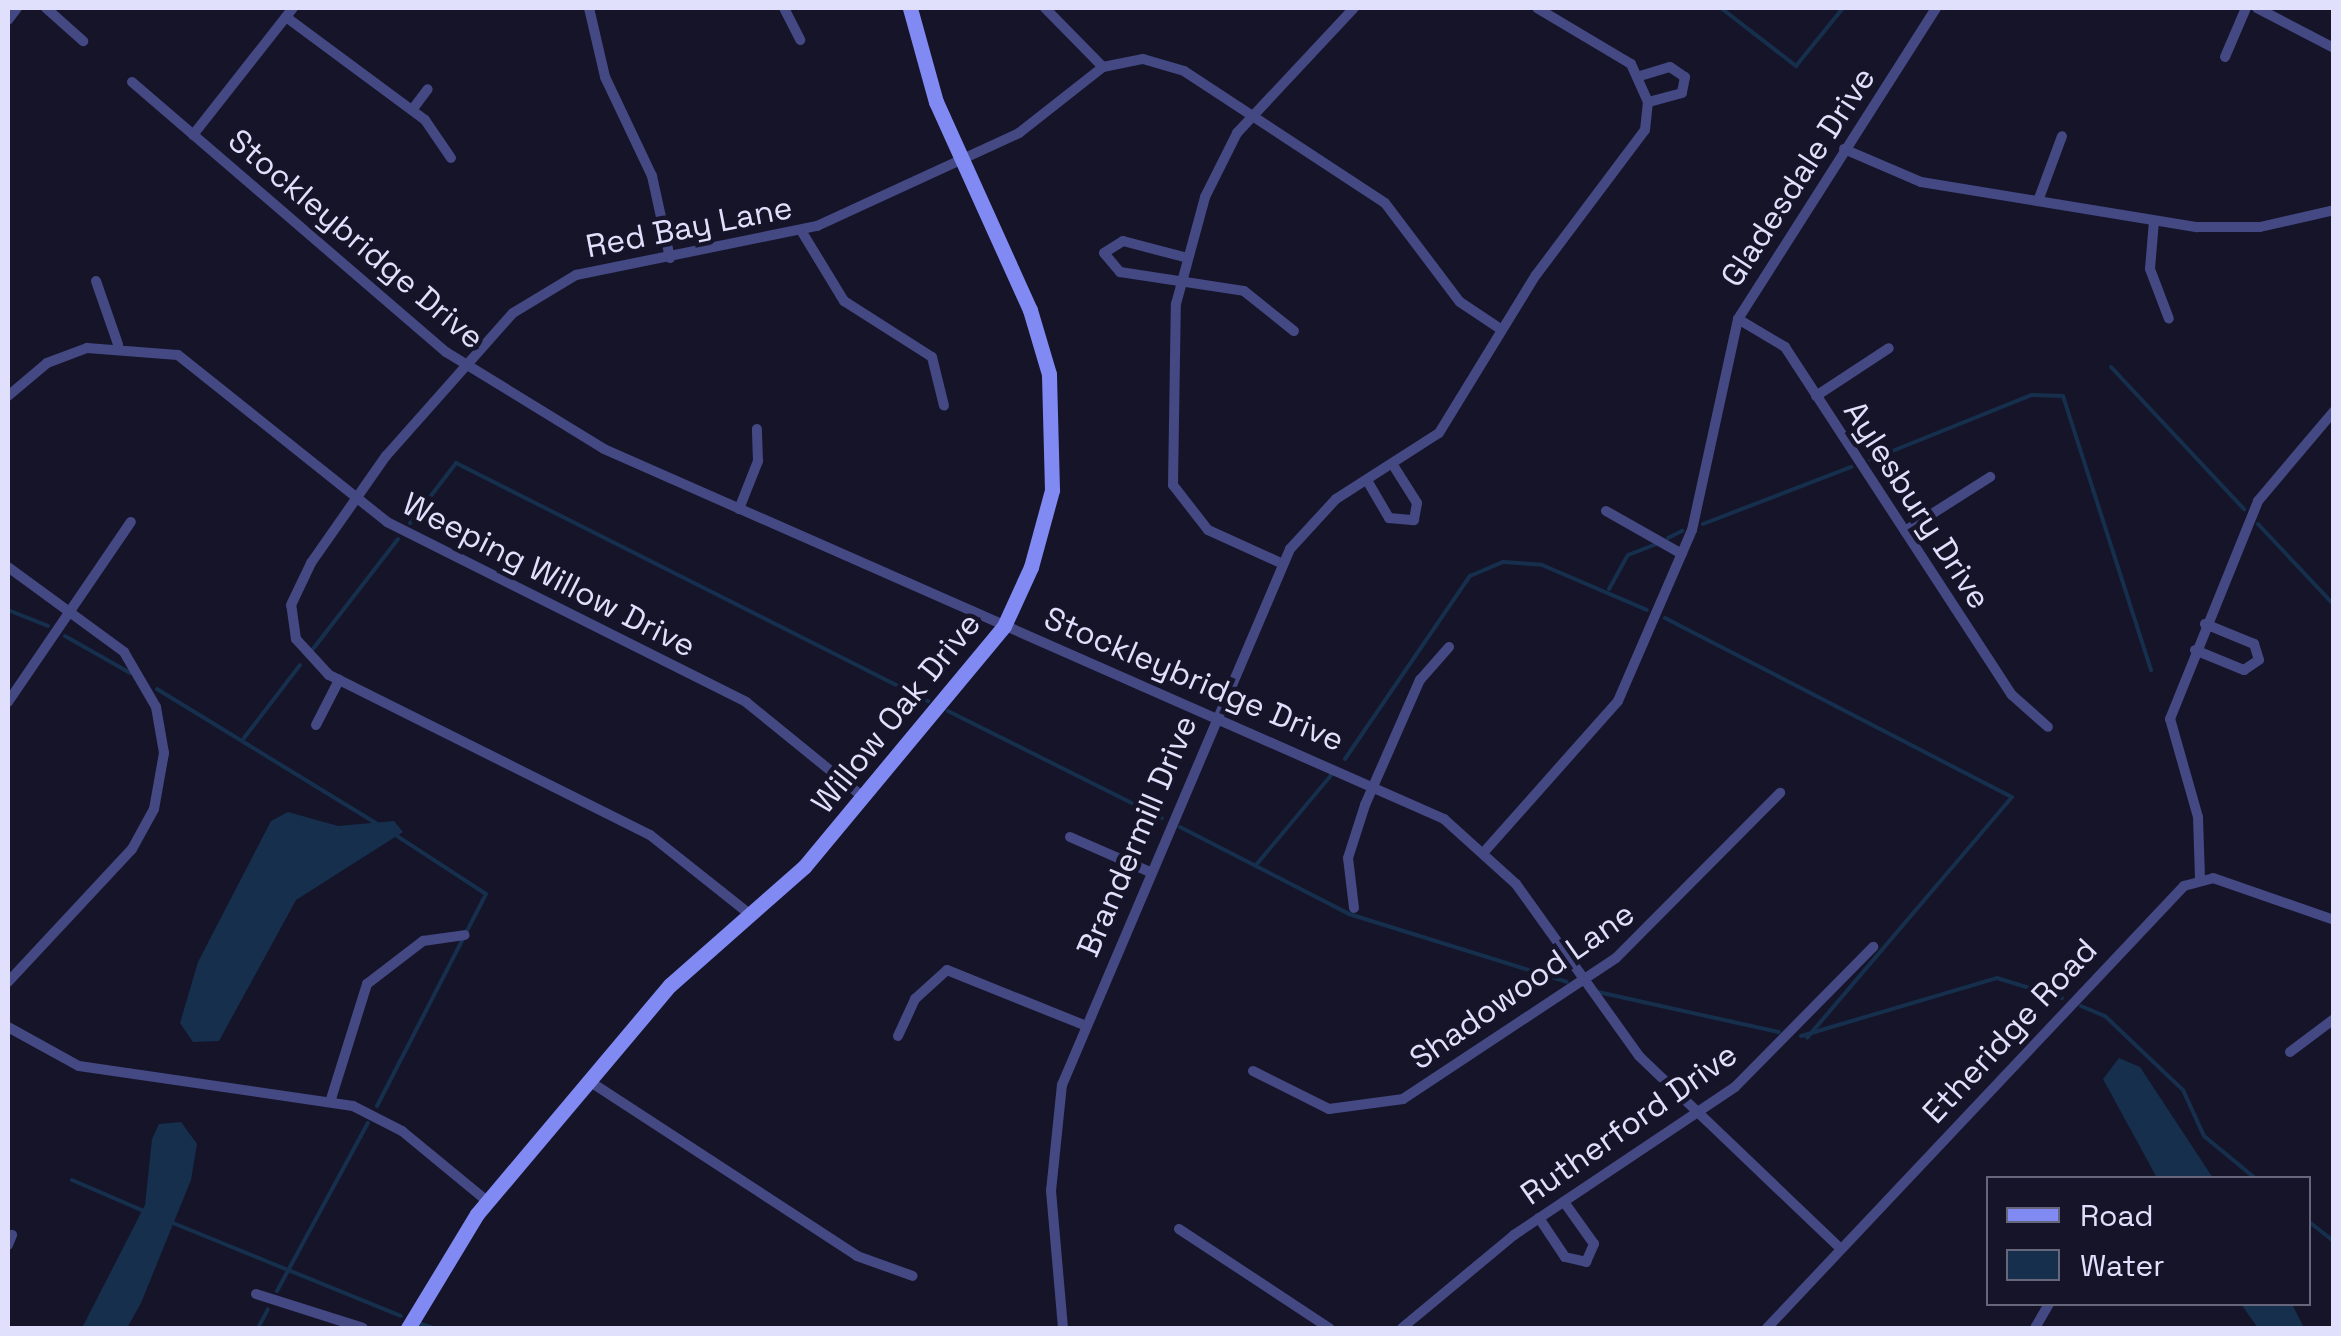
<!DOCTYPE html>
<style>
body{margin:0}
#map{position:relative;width:2341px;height:1336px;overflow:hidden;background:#151429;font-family:"Space Grotesk",sans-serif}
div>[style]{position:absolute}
.water>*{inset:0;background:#152f4c}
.stream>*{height:4px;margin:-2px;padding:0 2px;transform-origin:2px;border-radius:2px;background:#152f4c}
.street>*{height:10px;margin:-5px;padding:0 5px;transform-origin:5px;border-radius:5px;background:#444883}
.secondary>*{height:15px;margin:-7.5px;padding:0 7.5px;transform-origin:7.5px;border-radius:7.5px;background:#8189f2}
span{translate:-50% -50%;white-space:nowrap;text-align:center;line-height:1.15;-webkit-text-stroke:9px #151429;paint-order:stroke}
.street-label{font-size:32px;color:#e0e0fc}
.frame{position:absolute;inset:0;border:10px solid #e0e0fc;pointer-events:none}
.legend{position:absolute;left:1986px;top:1176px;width:325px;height:130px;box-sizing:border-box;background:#151429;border:2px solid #66667d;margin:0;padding:12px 18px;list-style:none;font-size:30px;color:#e0e0fc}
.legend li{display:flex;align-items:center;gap:20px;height:50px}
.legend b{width:50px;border:2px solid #66667d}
</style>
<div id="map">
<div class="water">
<div style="clip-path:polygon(288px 812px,338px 826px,394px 821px,403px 832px,296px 900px,219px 1041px,193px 1042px,180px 1023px,198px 962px,271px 821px)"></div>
<div style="clip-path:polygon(2119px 1058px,2140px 1067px,2213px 1178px,2157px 1178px,2103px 1079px)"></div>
<div style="clip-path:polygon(181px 1122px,197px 1144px,191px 1180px,141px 1303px,127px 1328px,82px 1328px,145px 1205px,152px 1139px,159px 1124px)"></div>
<div style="clip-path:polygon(2241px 1304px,2292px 1304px,2304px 1328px,2258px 1328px)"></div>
</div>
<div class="stream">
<div style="left:1721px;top:8px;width:95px;rotate:37.7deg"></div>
<div style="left:1796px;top:66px;width:75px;rotate:-51deg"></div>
<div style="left:2111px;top:367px;width:195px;rotate:46.9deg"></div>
<div style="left:1870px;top:460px;width:175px;rotate:-21.9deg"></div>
<div style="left:2032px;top:395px;width:31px;rotate:2deg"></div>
<div style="left:2063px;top:396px;width:288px;rotate:72.2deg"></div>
<div style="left:410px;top:523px;width:76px;rotate:-52.5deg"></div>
<div style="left:456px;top:463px;width:529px;rotate:26.76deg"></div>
<div style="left:1703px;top:524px;width:159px;rotate:-21.1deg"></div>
<div style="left:2258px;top:524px;width:111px;rotate:46.8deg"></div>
<div style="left:1668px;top:538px;width:16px;rotate:-27deg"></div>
<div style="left:1609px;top:589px;width:39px;rotate:-61deg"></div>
<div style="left:1628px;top:555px;width:30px;rotate:-21deg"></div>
<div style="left:8px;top:610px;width:43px;rotate:21.8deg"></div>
<div style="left:1665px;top:618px;width:390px;rotate:27.3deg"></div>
<div style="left:2012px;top:797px;width:316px;rotate:130.4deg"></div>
<div style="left:65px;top:636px;width:75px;rotate:29.6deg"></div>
<div style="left:313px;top:649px;width:139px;rotate:-52.3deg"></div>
<div style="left:157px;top:689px;width:257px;rotate:31.5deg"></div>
<div style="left:948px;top:711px;width:239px;rotate:26.6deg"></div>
<div style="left:244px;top:738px;width:92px;rotate:-52.5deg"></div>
<div style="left:1345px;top:759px;width:222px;rotate:-55.7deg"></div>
<div style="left:1470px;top:576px;width:36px;rotate:-23deg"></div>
<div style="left:1503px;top:562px;width:39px;rotate:4deg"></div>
<div style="left:1542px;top:565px;width:114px;rotate:23.2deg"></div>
<div style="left:1180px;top:827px;width:190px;rotate:27.2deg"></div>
<div style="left:1349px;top:914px;width:228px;rotate:17.3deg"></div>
<div style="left:1256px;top:865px;width:119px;rotate:-50.1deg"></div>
<div style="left:1598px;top:992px;width:185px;rotate:12.5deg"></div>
<div style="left:2081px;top:1006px;width:26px;rotate:23deg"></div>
<div style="left:2105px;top:1016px;width:108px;rotate:43.5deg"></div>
<div style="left:2183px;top:1090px;width:51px;rotate:65.5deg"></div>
<div style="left:2204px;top:1136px;width:66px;rotate:39.5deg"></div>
<div style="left:1801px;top:1036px;width:204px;rotate:-16.5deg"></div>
<div style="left:1997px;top:978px;width:68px;rotate:17.1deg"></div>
<div style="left:377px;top:1106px;width:238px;rotate:-62.8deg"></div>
<div style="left:486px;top:894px;width:106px;rotate:-146.9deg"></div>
<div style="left:72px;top:1180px;width:81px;rotate:23.4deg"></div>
<div style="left:2308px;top:1221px;width:33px;rotate:38deg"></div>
<div style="left:173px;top:1223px;width:246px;rotate:22.2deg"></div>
<div style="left:277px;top:1291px;width:191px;rotate:-61.6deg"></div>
<div style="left:421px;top:1324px;width:13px;rotate:18deg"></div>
<div style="left:258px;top:1328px;width:21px;rotate:-62deg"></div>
</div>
<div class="street">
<div style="left:46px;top:8px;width:50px;rotate:41.7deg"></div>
<div style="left:589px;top:8px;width:71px;rotate:76.9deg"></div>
<div style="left:605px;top:77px;width:110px;rotate:64.6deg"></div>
<div style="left:652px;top:176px;width:84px;rotate:77.6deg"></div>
<div style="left:784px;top:8px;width:36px;rotate:63deg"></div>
<div style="left:1045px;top:8px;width:83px;rotate:45.5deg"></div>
<div style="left:2257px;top:8px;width:87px;rotate:27.5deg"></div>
<div style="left:286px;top:17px;width:173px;rotate:36.5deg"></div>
<div style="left:425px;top:120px;width:46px;rotate:55.6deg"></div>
<div style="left:8px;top:20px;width:15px;rotate:-53deg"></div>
<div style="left:2225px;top:57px;width:53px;rotate:-66.8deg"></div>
<div style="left:1640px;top:76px;width:31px;rotate:-17deg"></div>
<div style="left:1670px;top:67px;width:18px;rotate:34deg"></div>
<div style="left:1685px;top:77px;width:16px;rotate:101deg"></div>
<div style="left:1682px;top:93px;width:35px;rotate:165deg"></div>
<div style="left:132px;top:82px;width:414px;rotate:40.7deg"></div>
<div style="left:446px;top:352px;width:185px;rotate:31.5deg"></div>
<div style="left:604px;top:449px;width:918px;rotate:23.77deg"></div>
<div style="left:1444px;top:819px;width:97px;rotate:42.1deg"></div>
<div style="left:1516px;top:884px;width:211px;rotate:54.4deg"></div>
<div style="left:1639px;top:1056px;width:279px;rotate:43.7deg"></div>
<div style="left:412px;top:110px;width:26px;rotate:-53deg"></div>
<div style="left:193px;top:135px;width:162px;rotate:-51.8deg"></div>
<div style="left:1844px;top:149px;width:84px;rotate:23.2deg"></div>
<div style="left:1921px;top:182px;width:280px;rotate:9.3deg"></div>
<div style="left:2197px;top:227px;width:63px"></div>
<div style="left:2260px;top:227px;width:76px;rotate:-12.9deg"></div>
<div style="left:2038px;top:201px;width:69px;rotate:-69.7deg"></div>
<div style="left:2154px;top:221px;width:48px;rotate:94.8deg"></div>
<div style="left:2150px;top:269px;width:53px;rotate:69.2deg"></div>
<div style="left:802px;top:232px;width:81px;rotate:58.7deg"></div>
<div style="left:844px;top:301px;width:104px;rotate:32.5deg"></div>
<div style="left:932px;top:357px;width:50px;rotate:76.2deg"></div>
<div style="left:1184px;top:257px;width:63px;rotate:-165.3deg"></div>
<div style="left:1123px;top:241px;width:22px;rotate:148deg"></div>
<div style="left:1104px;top:253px;width:25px;rotate:50deg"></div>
<div style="left:1120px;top:272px;width:125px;rotate:8.7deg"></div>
<div style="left:1244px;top:291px;width:64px;rotate:38.7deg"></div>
<div style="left:96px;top:281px;width:67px;rotate:70.8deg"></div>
<div style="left:1738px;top:319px;width:55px;rotate:30.8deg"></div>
<div style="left:1785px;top:347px;width:415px;rotate:56.9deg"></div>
<div style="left:2012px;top:695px;width:48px;rotate:41.6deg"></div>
<div style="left:8px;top:396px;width:51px;rotate:-40.2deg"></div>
<div style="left:47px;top:363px;width:43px;rotate:-20.6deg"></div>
<div style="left:87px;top:348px;width:91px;rotate:4.4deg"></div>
<div style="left:178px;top:355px;width:268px;rotate:38.6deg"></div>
<div style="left:387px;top:522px;width:402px;rotate:26.6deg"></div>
<div style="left:746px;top:702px;width:151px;rotate:39.1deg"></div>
<div style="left:1816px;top:396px;width:87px;rotate:-33.3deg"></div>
<div style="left:1368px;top:482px;width:42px;rotate:59.7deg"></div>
<div style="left:1389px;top:518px;width:25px;rotate:5deg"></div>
<div style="left:1414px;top:520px;width:17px;rotate:-80deg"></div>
<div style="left:1417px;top:503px;width:41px;rotate:-122.2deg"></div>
<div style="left:739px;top:509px;width:52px;rotate:-68.4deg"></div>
<div style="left:758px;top:461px;width:32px;rotate:-92deg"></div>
<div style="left:1606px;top:511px;width:87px;rotate:29.5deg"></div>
<div style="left:1905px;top:531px;width:101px;rotate:-32.4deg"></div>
<div style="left:1283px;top:564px;width:82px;rotate:-155.6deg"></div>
<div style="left:1208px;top:530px;width:57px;rotate:-127.9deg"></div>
<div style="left:1173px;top:485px;width:181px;rotate:-89.1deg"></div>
<div style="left:1176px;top:304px;width:111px;rotate:-74.8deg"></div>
<div style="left:1205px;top:197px;width:72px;rotate:-63.4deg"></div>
<div style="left:1237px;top:133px;width:171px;rotate:-46.9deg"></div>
<div style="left:8px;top:567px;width:144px;rotate:36.2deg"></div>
<div style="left:124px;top:652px;width:64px;rotate:59.8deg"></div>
<div style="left:156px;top:707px;width:47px;rotate:80.1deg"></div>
<div style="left:164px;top:753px;width:57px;rotate:100.1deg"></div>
<div style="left:154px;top:809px;width:46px;rotate:118.8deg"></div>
<div style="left:132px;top:849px;width:182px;rotate:133deg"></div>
<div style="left:2195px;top:650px;width:53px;rotate:22.2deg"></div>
<div style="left:2244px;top:670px;width:18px;rotate:-34deg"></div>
<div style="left:2259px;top:660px;width:17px;rotate:-107deg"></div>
<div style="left:2254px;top:644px;width:53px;rotate:-157.8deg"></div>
<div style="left:8px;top:702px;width:218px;rotate:-55.7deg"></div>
<div style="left:316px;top:725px;width:51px;rotate:-62.9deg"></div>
<div style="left:1070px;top:837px;width:87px;rotate:23.6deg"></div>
<div style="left:1484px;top:852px;width:202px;rotate:-48.4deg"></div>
<div style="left:1618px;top:701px;width:186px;rotate:-66.6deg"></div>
<div style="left:1692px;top:530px;width:216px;rotate:-77.7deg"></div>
<div style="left:1738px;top:319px;width:369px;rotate:-57.5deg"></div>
<div style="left:2200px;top:878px;width:61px;rotate:-91.9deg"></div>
<div style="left:2198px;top:817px;width:102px;rotate:-105.9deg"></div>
<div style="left:2170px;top:719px;width:235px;rotate:-68deg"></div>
<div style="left:2258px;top:501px;width:118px;rotate:-49.8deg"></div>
<div style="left:1354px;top:908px;width:50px;rotate:-96.8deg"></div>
<div style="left:1348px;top:858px;width:56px;rotate:-72.2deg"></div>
<div style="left:1365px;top:805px;width:137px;rotate:-66.3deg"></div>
<div style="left:1420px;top:680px;width:44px;rotate:-48.7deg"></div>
<div style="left:752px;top:916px;width:130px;rotate:-141.5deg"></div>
<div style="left:650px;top:835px;width:359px;rotate:-153.5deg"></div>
<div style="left:329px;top:675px;width:49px;rotate:-132.5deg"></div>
<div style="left:296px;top:639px;width:34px;rotate:-98deg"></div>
<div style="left:291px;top:605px;width:47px;rotate:-64.5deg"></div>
<div style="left:311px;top:563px;width:131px;rotate:-55deg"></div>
<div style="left:386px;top:456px;width:191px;rotate:-48.4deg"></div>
<div style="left:513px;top:313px;width:74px;rotate:-31.1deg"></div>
<div style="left:576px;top:275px;width:246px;rotate:-11.5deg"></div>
<div style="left:817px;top:226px;width:222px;rotate:-24.7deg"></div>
<div style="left:1019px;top:133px;width:107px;rotate:-38.2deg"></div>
<div style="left:1103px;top:67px;width:41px;rotate:-11.3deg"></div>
<div style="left:1143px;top:59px;width:43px;rotate:16.3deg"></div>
<div style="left:1184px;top:71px;width:240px;rotate:33.3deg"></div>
<div style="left:1385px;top:203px;width:124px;rotate:52.9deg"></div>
<div style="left:1460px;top:302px;width:50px;rotate:33.7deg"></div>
<div style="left:8px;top:1027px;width:81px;rotate:28.8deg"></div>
<div style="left:79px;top:1066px;width:277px;rotate:8.3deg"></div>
<div style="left:353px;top:1106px;width:55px;rotate:27deg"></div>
<div style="left:402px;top:1131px;width:110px;rotate:39.5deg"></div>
<div style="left:898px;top:1036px;width:41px;rotate:-65.3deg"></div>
<div style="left:915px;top:999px;width:43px;rotate:-42.2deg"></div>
<div style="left:947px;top:970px;width:148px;rotate:21.9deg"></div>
<div style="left:2290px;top:1052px;width:55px;rotate:-36.9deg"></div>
<div style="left:1253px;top:1071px;width:85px;rotate:26.6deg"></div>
<div style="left:1329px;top:1109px;width:75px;rotate:-7.7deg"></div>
<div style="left:1403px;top:1099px;width:255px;rotate:-33.5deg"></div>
<div style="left:1616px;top:958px;width:233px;rotate:-45.2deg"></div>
<div style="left:589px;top:1081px;width:320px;rotate:33.1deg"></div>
<div style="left:857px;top:1256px;width:59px;rotate:19.7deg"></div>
<div style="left:331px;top:1099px;width:121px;rotate:-72.6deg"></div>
<div style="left:367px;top:984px;width:71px;rotate:-37.5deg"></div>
<div style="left:423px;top:941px;width:42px;rotate:-8.1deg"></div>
<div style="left:1539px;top:1218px;width:47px;rotate:56.3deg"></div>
<div style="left:1565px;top:1257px;width:22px;rotate:13deg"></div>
<div style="left:1586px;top:1262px;width:20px;rotate:-66deg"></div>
<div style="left:1594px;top:1244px;width:52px;rotate:-125.5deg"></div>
<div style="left:1179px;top:1229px;width:180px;rotate:33.4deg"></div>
<div style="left:8px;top:1245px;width:11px;rotate:-68deg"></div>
<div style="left:256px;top:1294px;width:112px;rotate:17.6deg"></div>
<div style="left:1063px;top:1328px;width:138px;rotate:-95deg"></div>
<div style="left:1051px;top:1191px;width:107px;rotate:-84.1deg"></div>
<div style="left:1062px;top:1085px;width:582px;rotate:-66.96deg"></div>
<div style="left:1290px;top:549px;width:68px;rotate:-47.4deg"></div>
<div style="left:1336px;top:499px;width:122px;rotate:-32.7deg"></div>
<div style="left:1439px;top:433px;width:185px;rotate:-58.5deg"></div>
<div style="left:1536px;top:275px;width:181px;rotate:-53.1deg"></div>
<div style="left:1645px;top:130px;width:28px;rotate:-84deg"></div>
<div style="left:1648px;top:102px;width:42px;rotate:-114.1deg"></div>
<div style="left:1631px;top:64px;width:109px;rotate:-149.2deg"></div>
<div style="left:1402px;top:1328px;width:146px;rotate:-39.7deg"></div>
<div style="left:1514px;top:1235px;width:266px;rotate:-33.8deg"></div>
<div style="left:1735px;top:1087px;width:197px;rotate:-45.4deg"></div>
<div style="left:1767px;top:1328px;width:608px;rotate:-46.67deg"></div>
<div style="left:2184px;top:886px;width:30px;rotate:-15deg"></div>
<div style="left:2213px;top:878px;width:128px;rotate:19.1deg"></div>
<div style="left:2035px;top:1328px;width:28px;rotate:-60deg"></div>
</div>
<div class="secondary">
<div style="left:408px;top:1328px;width:133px;rotate:-58.8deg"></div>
<div style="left:477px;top:1214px;width:299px;rotate:-49.9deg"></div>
<div style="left:670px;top:985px;width:179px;rotate:-41.4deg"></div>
<div style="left:804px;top:867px;width:313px;rotate:-50.3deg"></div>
<div style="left:1004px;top:626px;width:65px;rotate:-65.4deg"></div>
<div style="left:1031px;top:567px;width:80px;rotate:-74.7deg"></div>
<div style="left:1052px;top:490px;width:116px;rotate:-91.5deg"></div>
<div style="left:1049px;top:374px;width:67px;rotate:-106.5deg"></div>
<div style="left:1030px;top:310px;width:228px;rotate:-114.3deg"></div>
<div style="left:936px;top:102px;width:98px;rotate:-105.5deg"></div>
</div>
<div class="street-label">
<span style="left:1798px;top:177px;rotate:-57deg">Gladesdale Drive</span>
<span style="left:689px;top:227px;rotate:-11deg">Red Bay Lane</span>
<span style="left:356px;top:239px;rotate:40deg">Stockleybridge Drive</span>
<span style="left:1917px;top:505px;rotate:57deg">Aylesbury Drive</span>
<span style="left:549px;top:575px;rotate:27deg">Weeping Willow Drive</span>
<span style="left:1194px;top:679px;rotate:23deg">Stockleybridge Drive</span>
<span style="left:896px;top:713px;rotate:-51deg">Willow Oak Drive</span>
<span style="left:1137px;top:836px;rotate:-67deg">Brandermill Drive</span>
<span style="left:1522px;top:986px;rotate:-35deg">Shadowood Lane</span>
<span style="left:2010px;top:1031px;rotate:-47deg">Etheridge Road</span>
<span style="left:1629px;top:1124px;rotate:-35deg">Rutherford Drive</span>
</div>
<div class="frame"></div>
<ul class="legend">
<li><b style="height:12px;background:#8189f2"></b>Road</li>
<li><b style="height:28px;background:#152f4c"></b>Water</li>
</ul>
</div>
